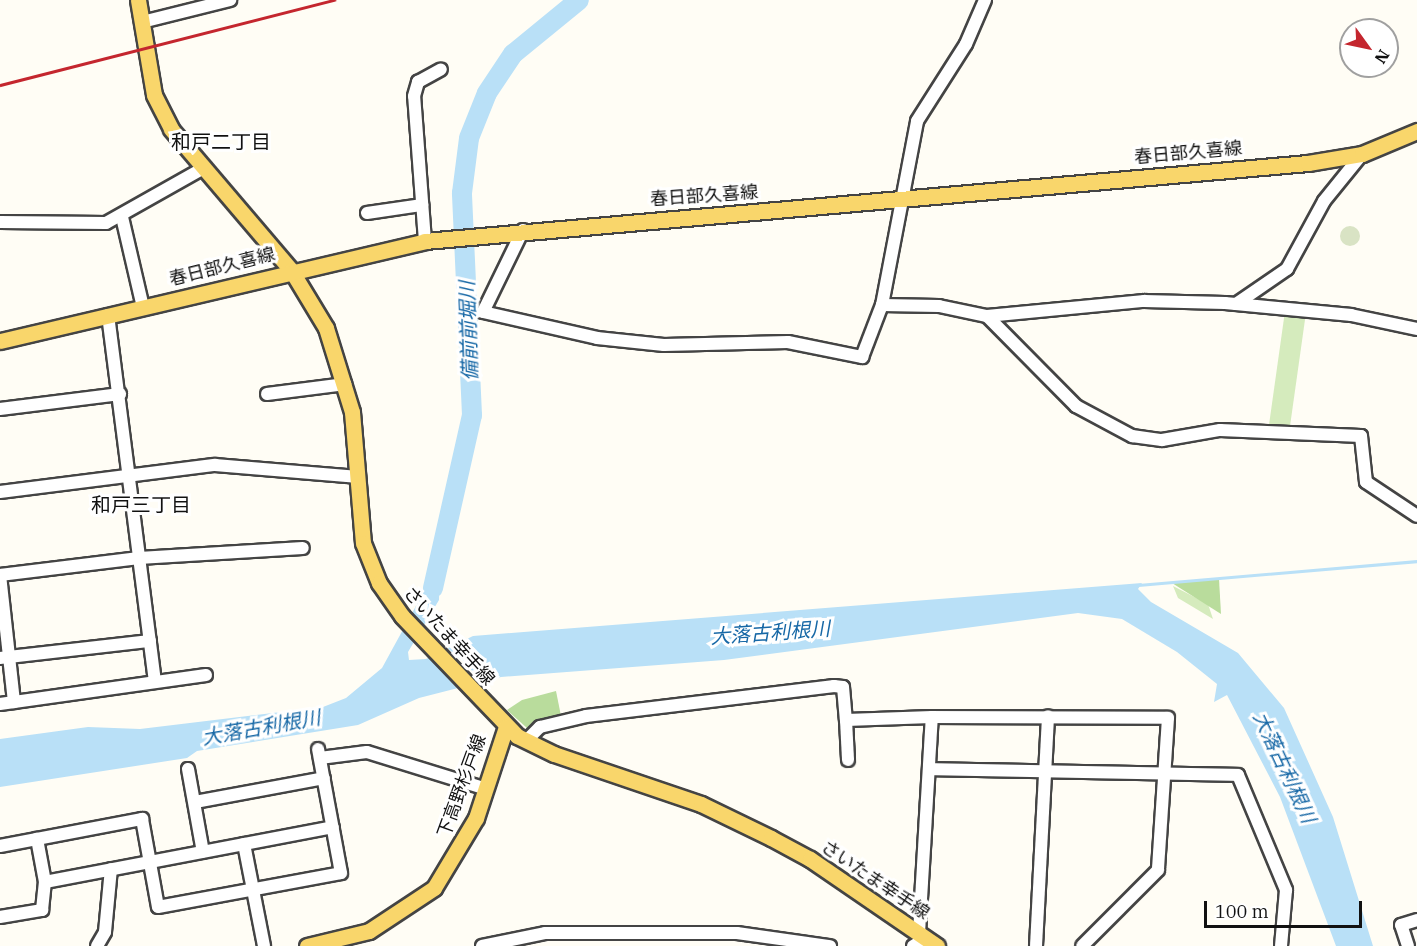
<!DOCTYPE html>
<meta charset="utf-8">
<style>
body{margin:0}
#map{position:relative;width:1417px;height:946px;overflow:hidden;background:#fffdf5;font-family:"IBM Plex Serif","Noto Sans JP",serif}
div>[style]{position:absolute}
.green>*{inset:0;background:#d5ebbd;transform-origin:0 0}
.forest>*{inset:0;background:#b9dc9c}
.cemetery>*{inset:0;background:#d9e3c4}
.round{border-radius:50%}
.water>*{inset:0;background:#b9e0f7}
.pier>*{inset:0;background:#fffdf5}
.stream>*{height:3px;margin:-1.5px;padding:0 1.5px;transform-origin:1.5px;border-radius:1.5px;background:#b9e0f7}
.river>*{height:20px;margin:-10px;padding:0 10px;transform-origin:10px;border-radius:10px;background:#b9e0f7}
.roads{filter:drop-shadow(2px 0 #444) drop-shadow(-2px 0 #444) drop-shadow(0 2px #444) drop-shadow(0 -2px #444)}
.minor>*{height:12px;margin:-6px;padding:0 6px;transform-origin:6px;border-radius:6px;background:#fff}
.major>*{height:15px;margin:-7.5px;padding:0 7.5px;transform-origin:7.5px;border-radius:7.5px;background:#f9d66b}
.rail>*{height:3px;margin:-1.5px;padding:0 1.5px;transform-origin:1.5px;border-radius:1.5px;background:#c4262e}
span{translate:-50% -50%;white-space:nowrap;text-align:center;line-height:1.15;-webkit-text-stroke:6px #fff;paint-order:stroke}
.street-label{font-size:18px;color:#111}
.neighbourhood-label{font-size:20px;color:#111}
.water-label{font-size:20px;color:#1768a6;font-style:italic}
.north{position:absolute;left:1339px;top:18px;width:60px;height:60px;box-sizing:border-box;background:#fff;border:2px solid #a0a0a0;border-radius:50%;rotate:123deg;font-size:16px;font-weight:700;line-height:24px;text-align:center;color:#111}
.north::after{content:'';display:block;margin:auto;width:21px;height:27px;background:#c4262e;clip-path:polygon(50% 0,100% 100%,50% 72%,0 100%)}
.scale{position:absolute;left:1204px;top:901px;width:158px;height:27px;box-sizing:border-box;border:3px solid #111;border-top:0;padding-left:8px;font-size:18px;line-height:21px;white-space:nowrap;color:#111;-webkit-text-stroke:4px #fff;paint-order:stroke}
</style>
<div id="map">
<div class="green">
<div style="left:1285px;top:311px;width:21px;height:115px;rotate:8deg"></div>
<div style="clip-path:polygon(1173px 586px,1208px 604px,1213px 619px,1178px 598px)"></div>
</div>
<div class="forest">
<div style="clip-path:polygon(1219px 579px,1221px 614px,1172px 583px)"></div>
<div style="clip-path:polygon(556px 691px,561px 716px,527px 728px,507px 710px,522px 700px)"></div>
</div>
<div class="cemetery">
<div class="round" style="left:1340px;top:226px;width:20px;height:20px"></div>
</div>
<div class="water">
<div style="clip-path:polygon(440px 562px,439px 600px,408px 652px,409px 660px,426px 659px,473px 636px,1142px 583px,1138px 589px,1151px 602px,1238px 653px,1284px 708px,1333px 817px,1373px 946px,1336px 946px,1280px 797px,1227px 695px,1214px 702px,1217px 684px,1177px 652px,1122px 619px,1078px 613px,724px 660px,501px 677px,419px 698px,358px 725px,197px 751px,187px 758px,0 787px,0 739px,88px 727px,140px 729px,323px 707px,346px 698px,382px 668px)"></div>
</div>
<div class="pier">
<div style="clip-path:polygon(445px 646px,464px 662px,484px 684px,461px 689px,428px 654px)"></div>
</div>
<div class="stream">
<div style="left:1138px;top:585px;width:280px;rotate:-4.9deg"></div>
</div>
<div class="river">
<div style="left:433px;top:588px;width:177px;rotate:-77.3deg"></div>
<div style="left:472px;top:415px;width:222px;rotate:-92.6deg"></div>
<div style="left:462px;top:193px;width:55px;rotate:-82.7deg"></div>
<div style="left:469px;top:138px;width:48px;rotate:-68.2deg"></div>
<div style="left:487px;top:93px;width:47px;rotate:-56.3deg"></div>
<div style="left:513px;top:54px;width:85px;rotate:-39.3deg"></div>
</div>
<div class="roads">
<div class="minor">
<div style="left:142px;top:22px;width:91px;rotate:-14deg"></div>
<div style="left:367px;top:213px;width:56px;rotate:-8.3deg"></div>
<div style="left:122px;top:217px;width:92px;rotate:76.9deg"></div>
<div style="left:0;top:222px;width:106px;rotate:0.5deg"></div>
<div style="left:106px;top:223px;width:110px;rotate:-29.4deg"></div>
<div style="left:523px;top:230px;width:91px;rotate:116deg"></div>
<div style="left:483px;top:312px;width:117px;rotate:12.8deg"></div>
<div style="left:597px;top:338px;width:67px;rotate:6deg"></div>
<div style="left:664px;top:345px;width:124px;rotate:-1.4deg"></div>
<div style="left:788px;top:342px;width:76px;rotate:11.5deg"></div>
<div style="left:862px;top:357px;width:56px;rotate:-69deg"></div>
<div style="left:882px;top:305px;width:187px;rotate:-79.2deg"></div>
<div style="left:917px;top:121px;width:91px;rotate:-57.5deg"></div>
<div style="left:966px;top:44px;width:48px;rotate:-66.6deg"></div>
<div style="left:425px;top:241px;width:145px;rotate:-94.3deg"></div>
<div style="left:414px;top:96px;width:15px;rotate:-74deg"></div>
<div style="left:418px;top:82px;width:26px;rotate:-29deg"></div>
<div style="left:1236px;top:304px;width:62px;rotate:-34.5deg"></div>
<div style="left:1287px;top:269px;width:77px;rotate:-61.4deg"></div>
<div style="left:1324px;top:201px;width:60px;rotate:-51deg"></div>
<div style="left:882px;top:305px;width:57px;rotate:1deg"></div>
<div style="left:939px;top:306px;width:49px;rotate:11.8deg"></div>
<div style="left:987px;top:316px;width:158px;rotate:-5.5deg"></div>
<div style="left:1144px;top:301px;width:81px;rotate:1.4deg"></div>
<div style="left:1225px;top:303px;width:127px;rotate:5.4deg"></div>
<div style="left:1351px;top:315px;width:67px;rotate:12deg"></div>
<div style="left:108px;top:315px;width:369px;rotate:82.7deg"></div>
<div style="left:987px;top:316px;width:127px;rotate:45.3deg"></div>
<div style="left:1076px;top:406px;width:64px;rotate:28.2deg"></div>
<div style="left:1132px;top:436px;width:30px;rotate:8deg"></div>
<div style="left:1162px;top:440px;width:59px;rotate:-9.8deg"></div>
<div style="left:1220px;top:430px;width:141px;rotate:2.4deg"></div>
<div style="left:1361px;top:436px;width:46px;rotate:83.8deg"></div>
<div style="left:1366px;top:482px;width:61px;rotate:33.7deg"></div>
<div style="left:267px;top:394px;width:79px;rotate:-7.3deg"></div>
<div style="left:0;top:409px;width:121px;rotate:-7.1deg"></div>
<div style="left:0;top:492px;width:217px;rotate:-7.2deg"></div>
<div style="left:215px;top:465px;width:144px;rotate:4.8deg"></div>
<div style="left:0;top:575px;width:140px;rotate:-7deg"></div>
<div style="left:139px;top:558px;width:164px;rotate:-3.5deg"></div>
<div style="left:0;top:575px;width:128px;rotate:83.7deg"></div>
<div style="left:0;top:658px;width:151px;rotate:-6.5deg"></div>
<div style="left:0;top:704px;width:208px;rotate:-8deg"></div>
<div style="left:846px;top:720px;width:40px;rotate:87.1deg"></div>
<div style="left:526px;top:741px;width:20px;rotate:-45deg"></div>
<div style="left:540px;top:727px;width:47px;rotate:-13.4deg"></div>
<div style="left:586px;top:716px;width:250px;rotate:-6.9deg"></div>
<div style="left:834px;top:686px;width:9px;rotate:6deg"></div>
<div style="left:843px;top:687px;width:33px;rotate:85deg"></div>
<div style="left:846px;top:720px;width:86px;rotate:-2deg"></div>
<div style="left:320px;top:758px;width:47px;rotate:-7.3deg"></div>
<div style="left:367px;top:752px;width:121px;rotate:17.2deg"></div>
<div style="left:188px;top:769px;width:84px;rotate:79.8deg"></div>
<div style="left:929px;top:769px;width:309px;rotate:1.1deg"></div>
<div style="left:1238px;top:775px;width:125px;rotate:67.3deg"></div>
<div style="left:1286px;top:890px;width:56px;rotate:95.1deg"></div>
<div style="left:195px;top:802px;width:131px;rotate:-10.5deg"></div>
<div style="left:244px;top:844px;width:104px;rotate:78.9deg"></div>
<div style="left:0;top:846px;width:145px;rotate:-10.8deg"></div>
<div style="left:142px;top:819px;width:89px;rotate:79.7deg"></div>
<div style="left:158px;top:907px;width:186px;rotate:-10.5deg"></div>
<div style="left:341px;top:873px;width:126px;rotate:-100.5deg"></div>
<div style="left:45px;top:882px;width:293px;rotate:-10.8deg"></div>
<div style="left:0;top:917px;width:43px;rotate:-9.5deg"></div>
<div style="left:42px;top:910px;width:28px;rotate:-84deg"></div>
<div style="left:45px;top:882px;width:44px;rotate:-100.5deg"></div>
<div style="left:919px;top:933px;width:216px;rotate:-86.6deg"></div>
<div style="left:932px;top:717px;width:236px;rotate:0.2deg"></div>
<div style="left:1168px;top:718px;width:152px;rotate:93.8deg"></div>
<div style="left:1158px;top:870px;width:107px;rotate:135deg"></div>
<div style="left:97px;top:946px;width:16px;rotate:-60deg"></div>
<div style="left:105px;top:932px;width:63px;rotate:-84.6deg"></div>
<div style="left:482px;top:946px;width:64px;rotate:-11.7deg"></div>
<div style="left:545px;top:933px;width:192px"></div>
<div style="left:737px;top:933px;width:94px;rotate:8deg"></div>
<div style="left:913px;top:946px;width:15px;rotate:-32deg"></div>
<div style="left:1036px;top:946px;width:230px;rotate:-87deg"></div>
<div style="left:1408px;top:946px;width:22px;rotate:-108deg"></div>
<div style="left:1401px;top:925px;width:17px;rotate:-17deg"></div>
</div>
<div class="major">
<div style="left:138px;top:0;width:96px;rotate:80.4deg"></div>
<div style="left:154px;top:95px;width:38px;rotate:63deg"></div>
<div style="left:171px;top:129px;width:185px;rotate:49.6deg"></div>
<div style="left:291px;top:270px;width:68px;rotate:58.9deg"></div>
<div style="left:326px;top:328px;width:88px;rotate:72.8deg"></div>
<div style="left:352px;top:412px;width:131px;rotate:85.2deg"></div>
<div style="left:363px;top:543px;width:43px;rotate:68.2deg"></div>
<div style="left:379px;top:583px;width:40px;rotate:55.1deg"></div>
<div style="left:402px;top:616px;width:166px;rotate:46.2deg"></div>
<div style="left:517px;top:736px;width:41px;rotate:25.9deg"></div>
<div style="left:554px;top:754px;width:155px;rotate:18.8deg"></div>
<div style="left:701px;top:804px;width:78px;rotate:25.9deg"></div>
<div style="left:771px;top:838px;width:44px;rotate:28.3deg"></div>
<div style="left:810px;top:859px;width:154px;rotate:34.4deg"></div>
<div style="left:0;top:341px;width:437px;rotate:-13.2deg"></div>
<div style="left:425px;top:241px;width:886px;rotate:-5.05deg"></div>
<div style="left:1308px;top:163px;width:55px;rotate:-9.5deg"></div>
<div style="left:1362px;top:154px;width:60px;rotate:-22.7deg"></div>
<div style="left:307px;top:946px;width:64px;rotate:-13.6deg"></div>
<div style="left:369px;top:931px;width:78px;rotate:-33.5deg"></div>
<div style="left:434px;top:888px;width:82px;rotate:-59deg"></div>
<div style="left:476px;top:818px;width:96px;rotate:-71.8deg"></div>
</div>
</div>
<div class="rail">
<div style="left:0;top:85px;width:345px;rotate:-14.3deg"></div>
</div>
<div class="street-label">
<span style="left:1188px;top:153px;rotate:-5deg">春日部久喜線</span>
<span style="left:704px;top:196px;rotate:-4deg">春日部久喜線</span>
<span style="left:222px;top:267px;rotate:-14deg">春日部久喜線</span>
<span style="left:449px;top:636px;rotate:48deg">さいたま幸手線</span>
<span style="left:462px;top:786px;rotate:-70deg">下高野杉戸線</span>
<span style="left:875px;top:880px;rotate:34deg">さいたま幸手線</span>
</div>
<div class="neighbourhood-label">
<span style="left:221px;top:141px">和戸二丁目</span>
<span style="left:141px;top:504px">和戸三丁目</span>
</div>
<div class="water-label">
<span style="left:468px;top:331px;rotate:-92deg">備前前堀川</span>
<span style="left:770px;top:632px;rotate:-4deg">大落古利根川</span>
<span style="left:261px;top:727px;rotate:-10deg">大落古利根川</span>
<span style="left:1285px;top:767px;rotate:65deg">大落古利根川</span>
</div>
<div class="north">N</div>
<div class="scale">100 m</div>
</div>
